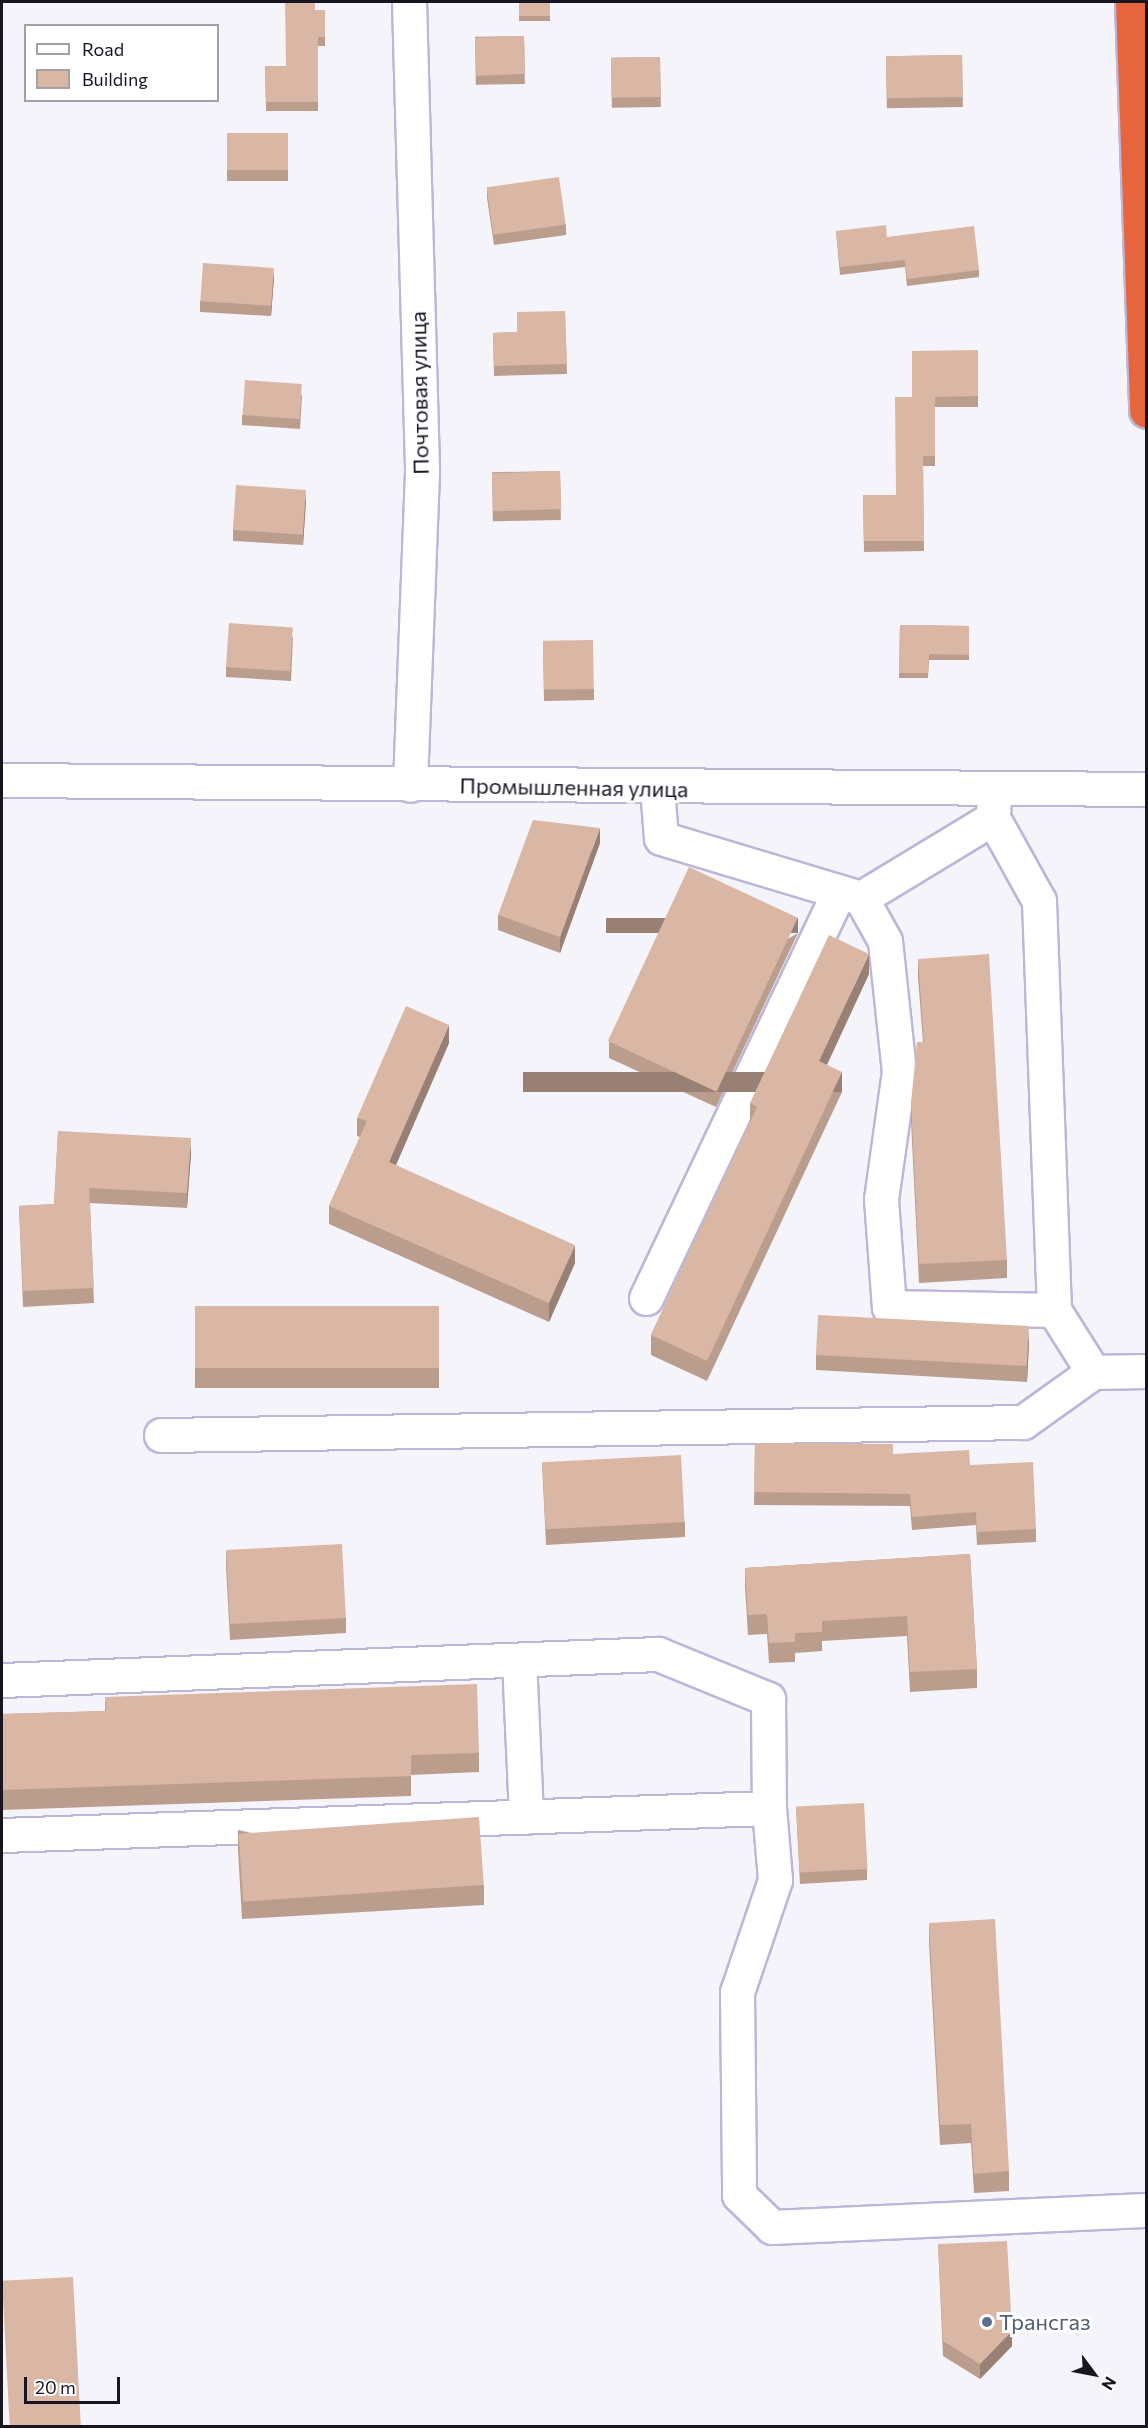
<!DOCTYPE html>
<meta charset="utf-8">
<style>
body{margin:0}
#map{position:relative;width:1148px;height:2428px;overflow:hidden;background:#f5f4fb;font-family:Commissioner,sans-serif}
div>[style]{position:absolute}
.roads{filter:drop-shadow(2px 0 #bcb6d8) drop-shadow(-2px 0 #bcb6d8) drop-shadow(0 2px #bcb6d8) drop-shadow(0 -2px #bcb6d8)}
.minor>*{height:33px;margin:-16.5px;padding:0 16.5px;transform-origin:16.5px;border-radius:16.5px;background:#fff}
.highway>*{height:33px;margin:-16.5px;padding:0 16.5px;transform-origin:16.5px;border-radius:16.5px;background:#e7653d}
.wall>*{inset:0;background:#bb9d8e;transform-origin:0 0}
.shaded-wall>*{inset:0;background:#998074;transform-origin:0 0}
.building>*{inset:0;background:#dab7a5;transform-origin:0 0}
.dots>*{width:16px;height:16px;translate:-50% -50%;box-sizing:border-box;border:3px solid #fff;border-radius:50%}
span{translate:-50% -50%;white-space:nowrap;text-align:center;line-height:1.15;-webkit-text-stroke:6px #fff;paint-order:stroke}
.street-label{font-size:22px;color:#181521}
.service-label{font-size:22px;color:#4e5e75}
.left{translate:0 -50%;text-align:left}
.frame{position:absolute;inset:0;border:3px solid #181521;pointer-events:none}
.legend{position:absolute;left:24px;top:24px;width:195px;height:78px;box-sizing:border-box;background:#fff;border:2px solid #a3a1a6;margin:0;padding:8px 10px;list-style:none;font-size:18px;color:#181521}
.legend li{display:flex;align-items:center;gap:12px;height:30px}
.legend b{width:30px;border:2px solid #a3a1a6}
.north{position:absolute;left:1064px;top:2344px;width:60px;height:60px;-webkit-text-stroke:4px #fff;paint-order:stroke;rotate:122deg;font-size:16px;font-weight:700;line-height:24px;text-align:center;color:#181521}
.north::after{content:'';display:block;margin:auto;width:21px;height:27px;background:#181521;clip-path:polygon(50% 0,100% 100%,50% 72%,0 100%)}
.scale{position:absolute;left:24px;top:2377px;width:96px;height:27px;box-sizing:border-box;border:3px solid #181521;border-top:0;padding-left:8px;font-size:18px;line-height:21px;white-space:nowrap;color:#181521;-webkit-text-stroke:4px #fff;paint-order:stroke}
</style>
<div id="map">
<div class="roads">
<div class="minor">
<div style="left:409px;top:2px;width:470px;rotate:88.4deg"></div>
<div style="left:422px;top:472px;width:313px;rotate:92.2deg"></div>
<div style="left:2px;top:780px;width:1144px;rotate:0.45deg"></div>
<div style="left:657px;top:788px;width:50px;rotate:85.4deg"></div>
<div style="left:661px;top:838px;width:206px;rotate:16.7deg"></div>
<div style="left:994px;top:796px;width:22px;rotate:93deg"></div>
<div style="left:993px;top:818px;width:95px;rotate:61deg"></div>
<div style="left:1039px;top:901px;width:409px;rotate:87.9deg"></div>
<div style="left:1054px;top:1310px;width:73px;rotate:57.8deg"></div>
<div style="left:1093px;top:1372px;width:53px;rotate:-1.1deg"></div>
<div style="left:993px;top:818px;width:154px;rotate:148.8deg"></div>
<div style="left:861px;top:898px;width:49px;rotate:60.8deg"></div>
<div style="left:885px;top:941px;width:131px;rotate:83.9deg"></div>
<div style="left:899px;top:1071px;width:129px;rotate:98deg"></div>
<div style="left:881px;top:1199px;width:108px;rotate:85.8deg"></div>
<div style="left:889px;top:1307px;width:165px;rotate:1deg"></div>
<div style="left:646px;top:1298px;width:450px;rotate:-64.6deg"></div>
<div style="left:161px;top:1435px;width:862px;rotate:-0.86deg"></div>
<div style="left:1023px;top:1422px;width:86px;rotate:-35.5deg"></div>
<div style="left:519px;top:1660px;width:157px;rotate:87.4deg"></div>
<div style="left:2px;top:1680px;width:657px;rotate:-2.27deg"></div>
<div style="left:658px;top:1654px;width:119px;rotate:22.2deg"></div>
<div style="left:768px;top:1699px;width:109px;rotate:89.5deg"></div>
<div style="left:2px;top:1835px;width:767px;rotate:-2.02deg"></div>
<div style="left:769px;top:1808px;width:72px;rotate:85.2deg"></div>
<div style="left:775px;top:1880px;width:118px;rotate:108.7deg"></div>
<div style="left:737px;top:1992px;width:203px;rotate:89.4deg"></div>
<div style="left:739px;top:2195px;width:46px;rotate:44.1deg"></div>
<div style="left:772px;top:2227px;width:374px;rotate:-2.6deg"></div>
</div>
<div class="highway">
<div style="left:1132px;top:2px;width:409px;rotate:88deg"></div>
</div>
</div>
<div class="wall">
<div style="left:519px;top:2px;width:31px;height:19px"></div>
<div style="clip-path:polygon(315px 10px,325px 10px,325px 46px,318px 46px,318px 111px,266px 111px,265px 66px,286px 66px)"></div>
<div style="left:524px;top:36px;width:48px;height:49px;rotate:89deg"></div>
<div style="left:962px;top:55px;width:52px;height:76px;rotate:89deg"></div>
<div style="left:660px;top:57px;width:50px;height:49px;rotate:89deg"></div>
<div style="left:227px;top:133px;width:61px;height:48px"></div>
<div style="clip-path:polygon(487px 187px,566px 224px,566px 235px,494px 245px,487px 198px)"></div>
<div style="clip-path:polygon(836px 231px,887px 237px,979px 270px,979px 277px,907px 286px,905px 267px,840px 275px)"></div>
<div style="clip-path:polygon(274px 278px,271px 316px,200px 312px,200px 301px)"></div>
<div style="clip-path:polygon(565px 311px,567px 374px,494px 376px,493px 333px,517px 332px)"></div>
<div style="clip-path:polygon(978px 350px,978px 407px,935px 407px,935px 466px,923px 466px,924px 551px,864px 552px,863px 495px,896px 495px,912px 397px)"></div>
<div style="clip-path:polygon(302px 395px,300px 429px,242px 425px,242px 415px)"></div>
<div style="left:560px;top:471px;width:49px;height:68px;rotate:89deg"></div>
<div style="clip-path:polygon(306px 501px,303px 545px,233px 541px,233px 530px)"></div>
<div style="clip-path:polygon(900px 625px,969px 626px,969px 660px,929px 660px,928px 678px,899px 678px)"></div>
<div style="clip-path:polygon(293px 637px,291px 681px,226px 677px,226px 667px)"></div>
<div style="clip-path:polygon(543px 641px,594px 689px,594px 700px,544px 701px)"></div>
<div style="clip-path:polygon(600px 843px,560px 953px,498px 930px,498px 915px)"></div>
<div style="clip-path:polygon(798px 933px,716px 1107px,609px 1058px,609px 1042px)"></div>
<div style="clip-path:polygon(918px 959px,1007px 1260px,1007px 1278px,919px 1283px,911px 1121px,911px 1103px,923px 1042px,918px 977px)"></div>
<div style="clip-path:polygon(869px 974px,827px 1065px,842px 1092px,707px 1381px,651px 1355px,651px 1335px,750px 1123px,750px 1103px)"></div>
<div style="clip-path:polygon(449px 1043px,396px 1165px,575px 1263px,549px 1322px,329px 1224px,329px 1206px,360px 1137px,357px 1136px,357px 1118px)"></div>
<div style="clip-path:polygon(58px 1131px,191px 1153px,187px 1208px,90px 1203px,94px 1303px,23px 1307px,19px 1206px,54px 1204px)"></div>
<div style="left:195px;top:1306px;width:244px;height:82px"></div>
<div style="clip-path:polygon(1029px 1342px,1027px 1382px,816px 1370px,816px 1355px)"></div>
<div style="clip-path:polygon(755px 1443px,893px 1454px,970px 1465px,1036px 1529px,1036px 1542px,977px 1545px,976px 1525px,912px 1530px,910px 1506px,754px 1505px)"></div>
<div style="clip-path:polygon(542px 1463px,685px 1522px,685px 1537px,546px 1545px)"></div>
<div style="clip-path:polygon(226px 1551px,346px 1618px,346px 1633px,230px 1640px,226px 1566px)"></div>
<div style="clip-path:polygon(970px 1554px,977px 1669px,977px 1688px,910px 1692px,907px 1636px,822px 1641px,822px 1651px,795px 1653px,795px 1662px,769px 1663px,767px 1634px,748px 1635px,745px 1587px,745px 1568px)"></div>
<div style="clip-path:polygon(105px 1697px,479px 1753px,479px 1772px,411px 1775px,411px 1796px,2px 1810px,2px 1714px,105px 1711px)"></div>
<div style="clip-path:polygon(796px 1807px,867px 1869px,867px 1880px,800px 1884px)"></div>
<div style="clip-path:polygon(238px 1830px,484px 1885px,484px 1905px,242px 1919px,238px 1850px)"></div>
<div style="clip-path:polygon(929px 1923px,1009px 2171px,1009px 2191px,974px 2193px,971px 2143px,940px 2145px,929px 1943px)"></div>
<div style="clip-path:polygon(938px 2244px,1012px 2346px,980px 2379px,943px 2356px)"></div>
</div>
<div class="shaded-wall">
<div style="clip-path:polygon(274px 268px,274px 278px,271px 316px,271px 306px)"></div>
<div style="clip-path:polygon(306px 490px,306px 501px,303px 545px,303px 535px)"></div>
<div style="clip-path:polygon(600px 828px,600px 843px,560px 953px,560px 937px)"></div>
<div style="left:798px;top:918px;width:15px;height:192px;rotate:90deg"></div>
<div style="clip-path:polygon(869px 954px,869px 974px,819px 1081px,819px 1061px)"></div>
<div style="clip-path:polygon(449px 1025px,449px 1043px,389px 1181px,389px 1162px)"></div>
<div style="left:842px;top:1072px;width:20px;height:319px;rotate:90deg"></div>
<div style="clip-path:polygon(191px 1138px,191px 1153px,187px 1208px,187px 1193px)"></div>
<div style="clip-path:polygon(575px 1245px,575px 1263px,549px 1322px,549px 1303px)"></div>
<div style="clip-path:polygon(1029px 1326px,1029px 1342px,1027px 1382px,1027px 1366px)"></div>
<div style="clip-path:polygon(1012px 2331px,1012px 2346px,980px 2379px,980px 2364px)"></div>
</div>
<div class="building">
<div style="clip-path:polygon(285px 2px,315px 2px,315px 10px,325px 10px,325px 37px,318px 37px,318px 102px,266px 102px,265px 66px,286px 66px)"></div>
<div style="left:519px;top:2px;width:31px;height:14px"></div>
<div style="left:524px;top:36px;width:38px;height:49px;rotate:88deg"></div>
<div style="left:962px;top:55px;width:42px;height:76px;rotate:89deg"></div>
<div style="left:660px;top:57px;width:40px;height:49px;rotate:89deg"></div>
<div style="left:227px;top:133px;width:61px;height:37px"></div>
<div style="left:559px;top:177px;width:48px;height:73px;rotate:82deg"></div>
<div style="clip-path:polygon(886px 225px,887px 237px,974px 226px,979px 270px,907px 279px,905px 260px,840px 267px,836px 231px)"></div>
<div style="left:203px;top:263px;width:71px;height:38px;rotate:4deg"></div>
<div style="clip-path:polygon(565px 311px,567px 364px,494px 366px,493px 333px,517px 332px,517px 312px)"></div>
<div style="clip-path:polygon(978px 350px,978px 396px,935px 397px,935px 456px,923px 456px,924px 541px,864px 541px,863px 495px,896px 495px,895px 397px,912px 397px,912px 351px)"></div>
<div style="left:245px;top:380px;width:57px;height:35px;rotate:4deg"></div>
<div style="left:560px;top:471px;width:38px;height:68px;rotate:88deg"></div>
<div style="left:236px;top:485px;width:70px;height:45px;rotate:4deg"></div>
<div style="left:229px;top:623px;width:64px;height:44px;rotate:4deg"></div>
<div style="clip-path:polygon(900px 625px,969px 626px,969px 655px,929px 654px,928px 673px,899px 673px)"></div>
<div style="left:593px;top:640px;width:49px;height:50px;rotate:89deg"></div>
<div style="clip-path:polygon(533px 820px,600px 828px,560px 937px,498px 915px)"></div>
<div style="left:689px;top:867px;width:120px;height:192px;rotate:25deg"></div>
<div style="clip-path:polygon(829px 935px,869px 954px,819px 1061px,842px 1072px,707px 1361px,651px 1335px,757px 1107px,750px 1103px)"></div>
<div style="clip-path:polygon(989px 954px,1007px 1260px,919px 1264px,911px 1103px,917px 1042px,924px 1042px,918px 959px)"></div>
<div style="clip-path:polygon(406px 1006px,449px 1025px,389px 1162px,575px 1245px,549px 1303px,329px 1206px,367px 1121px,357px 1118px)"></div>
<div style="clip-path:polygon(58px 1131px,191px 1138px,187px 1193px,89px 1188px,94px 1288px,23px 1291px,19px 1206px,54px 1204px)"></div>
<div style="left:195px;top:1306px;width:244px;height:62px"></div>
<div style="left:818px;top:1315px;width:211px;height:40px;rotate:3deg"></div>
<div style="clip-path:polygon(755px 1443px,893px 1444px,893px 1454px,969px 1450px,970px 1465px,1033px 1462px,1036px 1529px,977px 1532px,976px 1512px,912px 1517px,910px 1494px,754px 1492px)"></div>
<div style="left:681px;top:1455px;width:67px;height:139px;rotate:87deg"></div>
<div style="left:342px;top:1544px;width:74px;height:116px;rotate:87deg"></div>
<div style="clip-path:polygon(970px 1554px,977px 1669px,910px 1672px,907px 1616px,822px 1621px,822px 1632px,795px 1633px,795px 1642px,769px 1643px,767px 1614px,748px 1615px,745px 1568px)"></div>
<div style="clip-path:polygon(477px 1684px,479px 1753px,411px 1755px,411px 1776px,2px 1790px,2px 1714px,106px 1711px,105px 1697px)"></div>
<div style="left:864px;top:1803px;width:66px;height:68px;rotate:87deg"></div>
<div style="left:479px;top:1817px;width:68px;height:241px;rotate:86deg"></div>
<div style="clip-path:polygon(995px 1919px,1009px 2171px,974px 2174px,971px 2124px,940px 2125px,929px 1923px)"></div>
<div style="clip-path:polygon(1007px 2241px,1012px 2331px,980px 2364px,943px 2341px,938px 2244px)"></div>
<div style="left:73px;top:2277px;width:150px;height:71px;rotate:87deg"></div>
</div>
<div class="dots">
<div style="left:987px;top:2322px;background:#5c6f8a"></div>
</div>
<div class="street-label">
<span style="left:419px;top:393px;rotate:-91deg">Почтовая улица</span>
<span style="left:574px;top:787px;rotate:1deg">Промышленная улица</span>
</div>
<div class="service-label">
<span class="left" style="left:999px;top:2322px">Трансгаз</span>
</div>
<div class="frame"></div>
<ul class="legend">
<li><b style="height:8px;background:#fff"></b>Road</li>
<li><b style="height:16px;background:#dab7a5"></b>Building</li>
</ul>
<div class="north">N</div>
<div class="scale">20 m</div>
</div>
